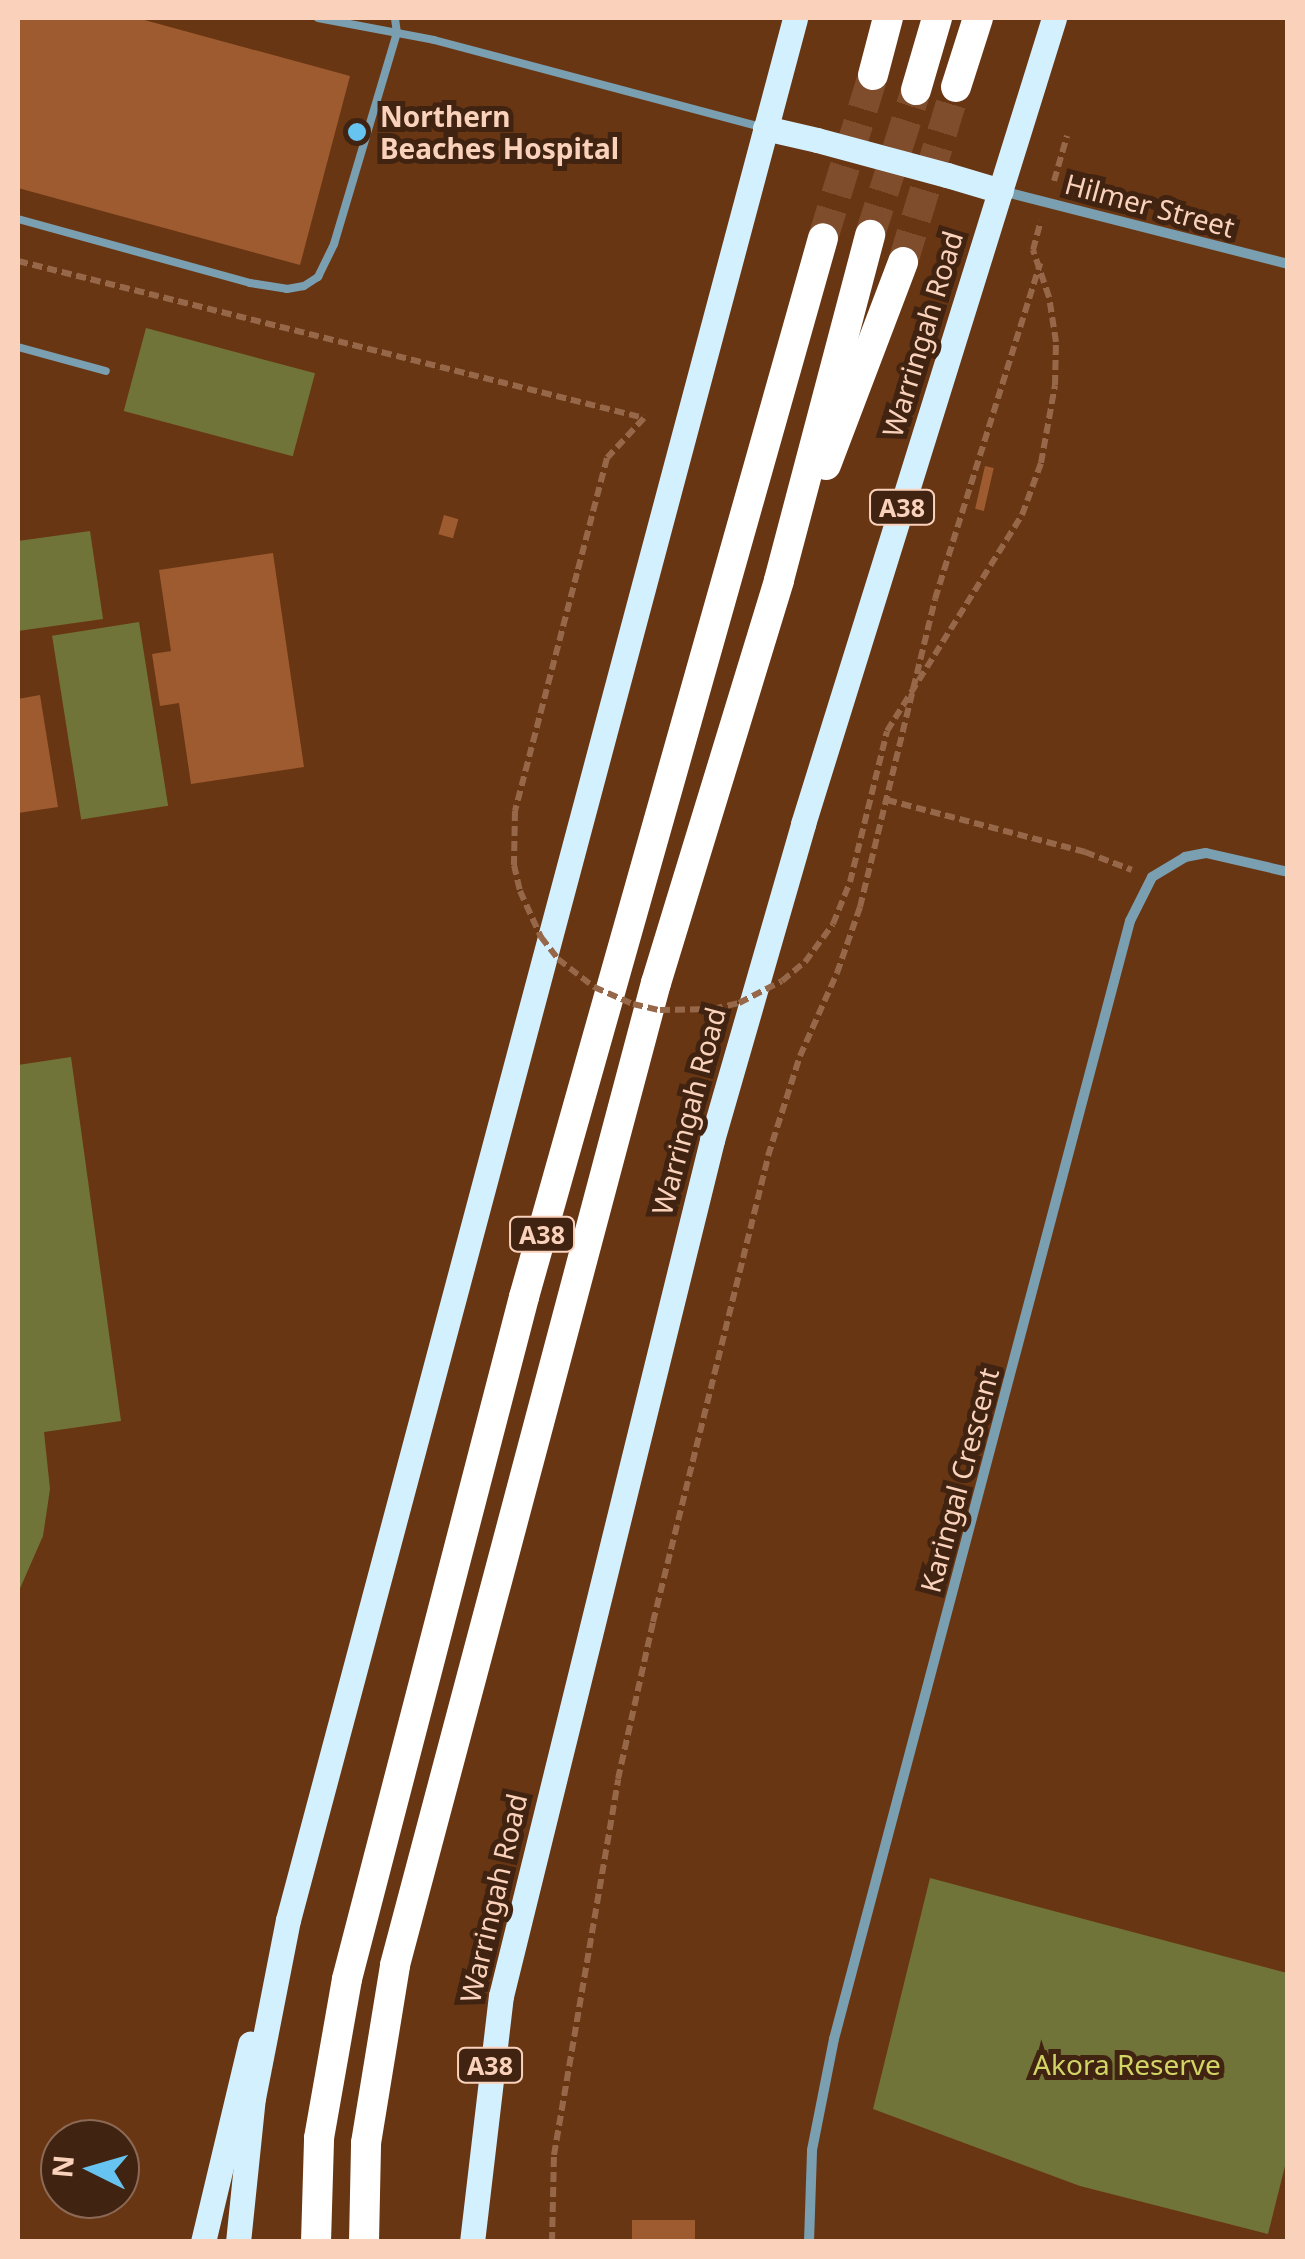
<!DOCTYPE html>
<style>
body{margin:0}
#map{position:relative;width:1305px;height:2259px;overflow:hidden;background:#693613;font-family:"Noto Sans",sans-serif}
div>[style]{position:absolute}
.green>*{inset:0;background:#717438;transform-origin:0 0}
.building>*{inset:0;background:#9e5b30;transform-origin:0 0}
.highway-tunnel>*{height:30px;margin-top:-15px;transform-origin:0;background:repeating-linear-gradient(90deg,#7f4d2c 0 30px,transparent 0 45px)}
.path>*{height:6px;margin-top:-3px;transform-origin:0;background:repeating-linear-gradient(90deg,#966748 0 10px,transparent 0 15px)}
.lane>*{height:8px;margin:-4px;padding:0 4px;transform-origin:4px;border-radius:4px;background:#7a9fb1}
.street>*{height:10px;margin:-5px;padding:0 5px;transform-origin:5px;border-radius:5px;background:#7a9fb1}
.primary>*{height:25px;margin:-12.5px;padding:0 12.5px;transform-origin:12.5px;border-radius:12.5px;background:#d3f0ff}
.highway>*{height:30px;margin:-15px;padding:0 15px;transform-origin:15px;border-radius:15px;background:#fff}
.path-bridge>*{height:6px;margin-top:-3px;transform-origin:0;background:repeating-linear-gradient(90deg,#966748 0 10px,transparent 0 15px)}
.primary-bridge>*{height:25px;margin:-12.5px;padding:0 12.5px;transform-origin:12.5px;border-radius:12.5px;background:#d3f0ff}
.dots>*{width:28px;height:28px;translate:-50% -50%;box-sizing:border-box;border:5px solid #412311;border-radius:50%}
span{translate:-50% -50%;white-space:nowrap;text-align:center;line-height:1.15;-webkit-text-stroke:10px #412311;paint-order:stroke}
.shield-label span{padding:2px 8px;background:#412311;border:2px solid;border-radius:8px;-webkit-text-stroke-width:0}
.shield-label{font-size:25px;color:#fad2bc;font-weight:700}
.poi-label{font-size:28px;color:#fad2bc;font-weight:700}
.left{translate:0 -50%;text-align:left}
.street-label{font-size:28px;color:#fad2bc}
.park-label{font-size:28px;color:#d1d565}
.frame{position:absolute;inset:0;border:20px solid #fad2bc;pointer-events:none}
.north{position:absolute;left:40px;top:2119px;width:100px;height:100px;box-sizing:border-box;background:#412311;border:2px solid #8b6955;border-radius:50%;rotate:275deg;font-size:28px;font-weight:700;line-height:40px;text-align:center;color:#fad2bc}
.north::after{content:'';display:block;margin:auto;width:35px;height:45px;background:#67c4f0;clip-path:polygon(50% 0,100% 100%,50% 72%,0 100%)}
</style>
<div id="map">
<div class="green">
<div style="left:146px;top:328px;width:175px;height:86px;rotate:15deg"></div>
<div style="clip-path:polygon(90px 531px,103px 619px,18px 631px,18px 541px)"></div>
<div style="left:139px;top:622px;width:186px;height:88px;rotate:81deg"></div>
<div style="clip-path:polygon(71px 1057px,121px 1421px,44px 1432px,50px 1489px,43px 1536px,18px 1593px,18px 1065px)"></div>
<div style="clip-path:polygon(930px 1878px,1287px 1973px,1287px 2158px,1268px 2234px,1080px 2186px,873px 2109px)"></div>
</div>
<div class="building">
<div style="clip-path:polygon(18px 18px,137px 18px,350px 76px,300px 265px,18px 188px)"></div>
<div style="left:985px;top:466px;width:9px;height:44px;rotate:13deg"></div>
<div style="left:444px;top:515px;width:15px;height:20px;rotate:16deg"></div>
<div style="clip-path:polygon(273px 553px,304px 767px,191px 784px,179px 703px,160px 706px,152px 654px,171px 651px,159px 570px)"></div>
<div style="clip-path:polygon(40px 695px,58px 807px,18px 813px,18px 699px)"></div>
<div style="left:695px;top:2220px;width:22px;height:63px;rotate:90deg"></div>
</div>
<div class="highway-tunnel">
<div style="left:870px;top:235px;width:152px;rotate:-72.4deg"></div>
<div style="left:823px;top:238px;width:170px;rotate:-72.9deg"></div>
<div style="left:903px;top:262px;width:183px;rotate:-73.2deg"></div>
</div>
<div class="path">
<div style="left:1054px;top:181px;width:47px;rotate:-73.9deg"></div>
<div style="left:18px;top:261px;width:645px;rotate:14.08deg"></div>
<div style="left:644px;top:418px;width:54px;rotate:132.8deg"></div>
<div style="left:607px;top:458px;width:119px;rotate:104.6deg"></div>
<div style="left:1022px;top:515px;width:55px;rotate:-69.9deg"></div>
<div style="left:1041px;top:463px;width:79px;rotate:-79.8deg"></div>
<div style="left:1055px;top:385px;width:43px;rotate:-88.7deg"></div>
<div style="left:1056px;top:342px;width:46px;rotate:-98.8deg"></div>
<div style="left:1049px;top:297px;width:50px;rotate:-108.8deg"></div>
<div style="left:1033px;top:250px;width:30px;rotate:-75deg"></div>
<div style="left:887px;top:800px;width:205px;rotate:14.7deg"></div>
<div style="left:1085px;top:852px;width:50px;rotate:21deg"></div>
<div style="left:552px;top:2242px;width:87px;rotate:-88.7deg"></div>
<div style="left:554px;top:2155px;width:381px;rotate:-80.3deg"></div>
<div style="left:618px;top:1779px;width:161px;rotate:-77.4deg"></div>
<div style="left:653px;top:1622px;width:480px;rotate:-76.1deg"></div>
<div style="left:768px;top:1156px;width:105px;rotate:-72.3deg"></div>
<div style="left:800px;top:1056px;width:91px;rotate:-66deg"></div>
<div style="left:837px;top:973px;width:70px;rotate:-70.8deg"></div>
<div style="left:860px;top:907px;width:317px;rotate:-76.3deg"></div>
<div style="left:935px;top:599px;width:352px;rotate:-72.6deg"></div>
</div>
<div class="lane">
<div style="left:318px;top:18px;width:118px;rotate:10.7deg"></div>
<div style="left:434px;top:40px;width:337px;rotate:14.9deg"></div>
<div style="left:18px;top:219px;width:241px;rotate:15.4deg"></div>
<div style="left:250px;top:283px;width:37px;rotate:9deg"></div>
<div style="left:287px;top:289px;width:17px;rotate:-10deg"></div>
<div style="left:304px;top:286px;width:17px;rotate:-33deg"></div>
<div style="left:318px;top:277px;width:37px;rotate:-64deg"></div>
<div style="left:334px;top:244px;width:220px;rotate:-73.4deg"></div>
<div style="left:397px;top:33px;width:15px;rotate:-98deg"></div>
<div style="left:18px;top:347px;width:91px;rotate:15.3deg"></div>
</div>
<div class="street">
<div style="left:1002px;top:191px;width:295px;rotate:14.3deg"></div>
<div style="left:809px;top:2242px;width:92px;rotate:-88.1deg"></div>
<div style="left:812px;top:2150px;width:113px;rotate:-78.8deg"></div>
<div style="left:834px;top:2039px;width:1157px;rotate:-75.17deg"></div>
<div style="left:1130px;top:921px;width:49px;rotate:-63.4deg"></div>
<div style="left:1152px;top:877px;width:39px;rotate:-31deg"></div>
<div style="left:1185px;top:857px;width:21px;rotate:-11deg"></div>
<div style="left:1206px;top:853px;width:84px;rotate:13deg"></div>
</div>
<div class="primary">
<div style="left:765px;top:128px;width:53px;rotate:13deg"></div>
<div style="left:947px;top:175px;width:56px;rotate:16.5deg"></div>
<div style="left:203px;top:2242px;width:204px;rotate:-76.6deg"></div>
<div style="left:238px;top:2242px;width:145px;rotate:-84.1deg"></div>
<div style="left:253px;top:2098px;width:181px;rotate:-78.9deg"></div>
<div style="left:288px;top:1920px;width:1968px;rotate:-75.07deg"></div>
<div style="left:472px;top:2242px;width:248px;rotate:-83.3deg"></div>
<div style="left:501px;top:1996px;width:882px;rotate:-76.15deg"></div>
<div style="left:712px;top:1140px;width:329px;rotate:-73.9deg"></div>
<div style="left:803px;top:824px;width:844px;rotate:-72.7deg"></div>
</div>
<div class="highway">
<div style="left:873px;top:75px;width:59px;rotate:-75.3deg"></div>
<div style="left:956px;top:87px;width:72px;rotate:-72.3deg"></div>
<div style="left:916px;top:90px;width:75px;rotate:-73.7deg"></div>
<div style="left:826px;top:465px;width:217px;rotate:-69.2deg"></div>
<div style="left:316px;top:2242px;width:104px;rotate:-88.3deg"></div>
<div style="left:319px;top:2138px;width:161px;rotate:-80deg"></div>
<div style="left:347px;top:1979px;width:705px;rotate:-75.45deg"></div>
<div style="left:524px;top:1297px;width:1100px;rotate:-74.23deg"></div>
<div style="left:364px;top:2242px;width:99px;rotate:-88.8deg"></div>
<div style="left:366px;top:2143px;width:180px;rotate:-80.7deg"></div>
<div style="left:395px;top:1965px;width:1016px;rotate:-75.12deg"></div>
<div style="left:656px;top:983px;width:421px;rotate:-73deg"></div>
<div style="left:779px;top:580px;width:357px;rotate:-75.2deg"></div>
</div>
<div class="path-bridge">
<div style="left:577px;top:573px;width:246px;rotate:104.6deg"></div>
<div style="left:515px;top:811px;width:54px;rotate:91.1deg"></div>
<div style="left:514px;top:865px;width:27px;rotate:77deg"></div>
<div style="left:520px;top:891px;width:51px;rotate:65.5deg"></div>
<div style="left:541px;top:937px;width:28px;rotate:52deg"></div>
<div style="left:558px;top:959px;width:46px;rotate:37.9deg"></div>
<div style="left:594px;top:987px;width:43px;rotate:23.6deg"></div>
<div style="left:633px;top:1004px;width:28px;rotate:13deg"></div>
<div style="left:660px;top:1010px;width:53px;rotate:-1.1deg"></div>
<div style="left:713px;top:1009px;width:27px;rotate:-13deg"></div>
<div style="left:739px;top:1003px;width:48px;rotate:-27.1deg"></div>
<div style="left:782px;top:981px;width:30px;rotate:-40deg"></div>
<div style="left:805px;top:962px;width:47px;rotate:-53.6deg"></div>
<div style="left:833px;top:924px;width:45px;rotate:-68deg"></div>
<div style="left:850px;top:882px;width:155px;rotate:-76.2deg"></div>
<div style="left:887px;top:731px;width:255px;rotate:-58deg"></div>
</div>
<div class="primary-bridge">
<div style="left:817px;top:140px;width:135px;rotate:15.1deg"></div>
</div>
<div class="dots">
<div style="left:357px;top:132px;background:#67c4f0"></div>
</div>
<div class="shield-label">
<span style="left:902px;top:507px">A38</span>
<span style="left:542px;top:1234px">A38</span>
<span style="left:490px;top:2065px">A38</span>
</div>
<div class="poi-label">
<span class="left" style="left:380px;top:132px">Northern<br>Beaches Hospital</span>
</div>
<div class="street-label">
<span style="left:1150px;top:205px;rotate:15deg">Hilmer Street</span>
<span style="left:922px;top:334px;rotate:-73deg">Warringah Road</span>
<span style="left:688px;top:1111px;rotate:-75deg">Warringah Road</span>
<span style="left:959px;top:1480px;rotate:-75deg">Karingal Crescent</span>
<span style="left:493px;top:1898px;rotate:-77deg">Warringah Road</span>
</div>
<div class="park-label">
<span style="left:1127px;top:2064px">Akora Reserve</span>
</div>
<div class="frame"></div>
<div class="north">N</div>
</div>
